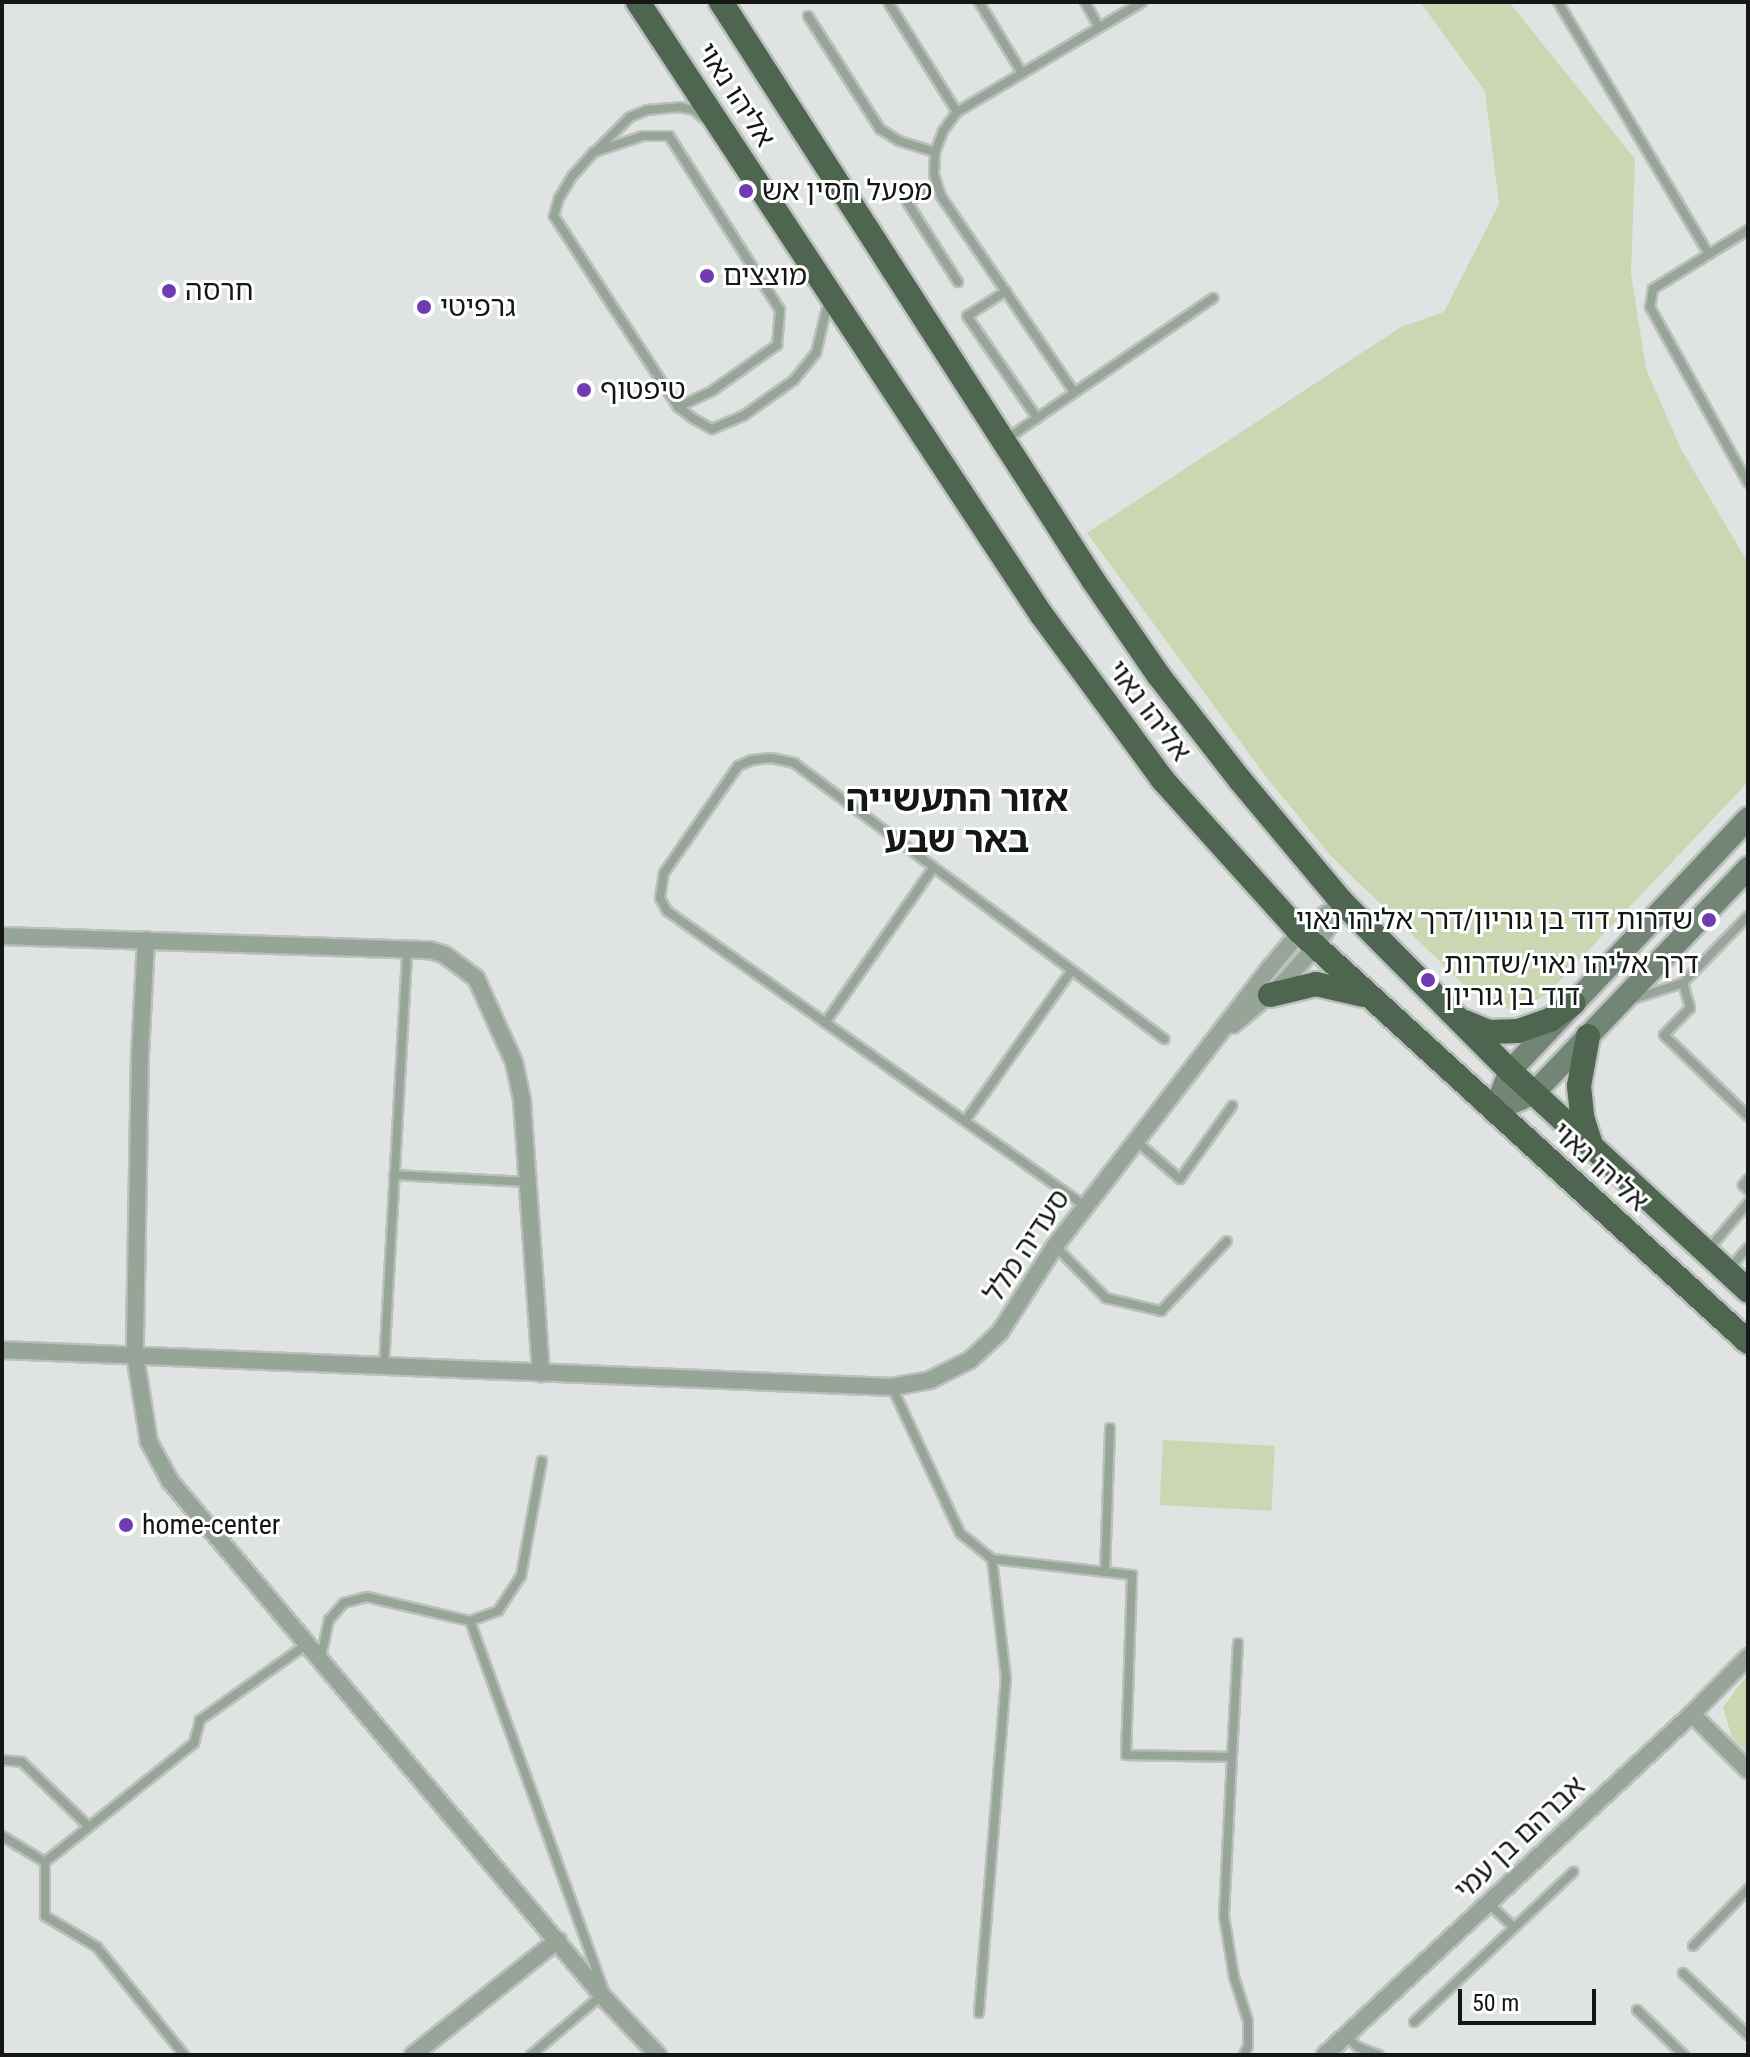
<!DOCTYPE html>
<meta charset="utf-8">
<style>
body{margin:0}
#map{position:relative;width:1750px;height:2057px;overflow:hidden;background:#dfe4e2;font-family:"Roboto Condensed","Noto Sans Hebrew",sans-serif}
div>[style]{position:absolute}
.green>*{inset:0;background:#cbd6b3;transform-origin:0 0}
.roads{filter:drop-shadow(2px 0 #bbbfbd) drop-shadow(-2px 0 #bbbfbd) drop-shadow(0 2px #bbbfbd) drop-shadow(0 -2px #bbbfbd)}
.service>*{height:8px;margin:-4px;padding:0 4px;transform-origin:4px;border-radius:4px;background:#97a498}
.minor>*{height:16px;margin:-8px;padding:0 8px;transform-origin:8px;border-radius:8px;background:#97a498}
.secondary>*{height:22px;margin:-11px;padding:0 11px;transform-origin:11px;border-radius:11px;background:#738574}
.trunk>*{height:24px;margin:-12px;padding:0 12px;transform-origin:12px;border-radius:12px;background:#4e6650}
.dots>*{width:22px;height:22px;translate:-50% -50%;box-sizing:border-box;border:4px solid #fff;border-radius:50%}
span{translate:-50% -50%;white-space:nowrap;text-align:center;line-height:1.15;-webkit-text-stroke:6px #fff;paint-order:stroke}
.street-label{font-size:28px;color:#151716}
.poi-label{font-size:28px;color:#151716}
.left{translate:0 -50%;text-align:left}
.right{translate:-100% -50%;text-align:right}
.district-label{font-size:36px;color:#151716;font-weight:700}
.frame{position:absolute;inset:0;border:4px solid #151716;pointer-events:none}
.scale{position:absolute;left:1458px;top:1989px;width:138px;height:36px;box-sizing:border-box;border:4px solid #151716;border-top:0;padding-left:10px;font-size:24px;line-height:28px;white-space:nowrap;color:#151716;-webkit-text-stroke:6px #fff;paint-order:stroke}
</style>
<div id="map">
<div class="green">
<div style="clip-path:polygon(1420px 2px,1509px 2px,1635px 159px,1631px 273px,1646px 369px,1681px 449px,1748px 563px,1748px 782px,1546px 995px,1519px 1009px,1495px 1008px,1462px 983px,1331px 856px,1267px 778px,1087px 533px,1401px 327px,1444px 312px,1499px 204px,1485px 91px)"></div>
<div style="left:1163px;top:1440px;width:112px;height:65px;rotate:3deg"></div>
<div style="clip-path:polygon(1748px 1674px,1748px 1753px,1732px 1738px,1723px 1707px)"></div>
</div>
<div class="roads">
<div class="service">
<div style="left:888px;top:2px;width:130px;rotate:57.9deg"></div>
<div style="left:979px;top:2px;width:83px;rotate:58.8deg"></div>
<div style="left:1085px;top:2px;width:29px;rotate:61deg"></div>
<div style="left:1558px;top:2px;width:294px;rotate:59.1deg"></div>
<div style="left:808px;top:16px;width:134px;rotate:57.5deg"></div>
<div style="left:880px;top:129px;width:22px;rotate:32deg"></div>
<div style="left:899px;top:141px;width:38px;rotate:17deg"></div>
<div style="left:595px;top:152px;width:49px;rotate:-45deg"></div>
<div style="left:630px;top:117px;width:18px;rotate:-22deg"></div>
<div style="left:647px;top:110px;width:33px;rotate:-5deg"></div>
<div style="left:680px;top:107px;width:14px;rotate:12deg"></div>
<div style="left:694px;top:110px;width:11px;rotate:41deg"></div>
<div style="left:937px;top:185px;width:34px;rotate:150deg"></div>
<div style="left:907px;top:202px;width:95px;rotate:57.5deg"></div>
<div style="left:1748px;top:230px;width:112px;rotate:148.2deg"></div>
<div style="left:1653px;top:289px;width:18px;rotate:99deg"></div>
<div style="left:1650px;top:307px;width:201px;rotate:60.9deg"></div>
<div style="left:1006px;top:291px;width:46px;rotate:147.3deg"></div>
<div style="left:967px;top:316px;width:124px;rotate:55.5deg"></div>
<div style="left:1074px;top:392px;width:237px;rotate:-124.2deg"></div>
<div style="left:941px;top:196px;width:23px;rotate:-108deg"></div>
<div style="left:934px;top:174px;width:22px;rotate:-87deg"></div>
<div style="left:935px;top:152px;width:22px;rotate:-69deg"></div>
<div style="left:943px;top:131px;width:24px;rotate:-54deg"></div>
<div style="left:957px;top:112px;width:215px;rotate:-30.7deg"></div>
<div style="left:678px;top:407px;width:38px;rotate:-25deg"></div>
<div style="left:712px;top:391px;width:80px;rotate:-35.3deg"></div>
<div style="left:777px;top:345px;width:35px;rotate:-85deg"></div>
<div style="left:780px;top:310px;width:206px;rotate:-122.5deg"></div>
<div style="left:669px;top:136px;width:26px;rotate:180deg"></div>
<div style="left:643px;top:136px;width:52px;rotate:161.9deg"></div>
<div style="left:594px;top:152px;width:31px;rotate:132deg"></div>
<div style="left:573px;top:175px;width:27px;rotate:121deg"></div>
<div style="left:559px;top:198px;width:19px;rotate:106deg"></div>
<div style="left:554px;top:216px;width:228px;rotate:57deg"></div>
<div style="left:678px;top:407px;width:20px;rotate:37deg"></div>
<div style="left:694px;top:419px;width:21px;rotate:29deg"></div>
<div style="left:712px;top:429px;width:34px;rotate:-23deg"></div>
<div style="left:743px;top:416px;width:62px;rotate:-35.2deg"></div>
<div style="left:794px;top:380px;width:35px;rotate:-51deg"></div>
<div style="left:816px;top:353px;width:51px;rotate:-76.5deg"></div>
<div style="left:1005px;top:440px;width:252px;rotate:-34.3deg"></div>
<div style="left:1683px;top:983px;width:26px;rotate:74deg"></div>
<div style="left:1690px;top:1008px;width:37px;rotate:134deg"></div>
<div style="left:1664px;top:1035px;width:117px;rotate:44deg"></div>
<div style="left:1630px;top:1000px;width:56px;rotate:-17.8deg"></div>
<div style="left:1683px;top:983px;width:93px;rotate:-45.9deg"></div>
<div style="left:825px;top:1023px;width:190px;rotate:-55.1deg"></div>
<div style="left:965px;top:1121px;width:185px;rotate:-54.7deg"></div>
<div style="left:1136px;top:1141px;width:58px;rotate:40.8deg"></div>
<div style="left:1180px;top:1179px;width:90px;rotate:-54.5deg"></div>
<div style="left:394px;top:1175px;width:134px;rotate:3deg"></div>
<div style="left:1748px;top:1179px;width:8px;rotate:130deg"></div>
<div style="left:1743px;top:1185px;width:7px;rotate:45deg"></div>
<div style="left:1085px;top:1206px;width:512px;rotate:-144.79deg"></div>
<div style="left:667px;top:911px;width:15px;rotate:-118deg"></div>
<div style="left:660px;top:898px;width:25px;rotate:-81deg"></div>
<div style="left:664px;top:873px;width:130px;rotate:-55.3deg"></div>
<div style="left:738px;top:766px;width:15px;rotate:-23deg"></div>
<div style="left:752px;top:760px;width:19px;rotate:-6deg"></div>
<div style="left:771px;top:758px;width:24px;rotate:12deg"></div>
<div style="left:794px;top:763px;width:462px;rotate:36.7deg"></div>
<div style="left:1055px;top:1246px;width:73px;rotate:45.6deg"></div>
<div style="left:1106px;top:1298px;width:57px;rotate:13.3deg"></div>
<div style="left:1161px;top:1311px;width:96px;rotate:-46.7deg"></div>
<div style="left:1707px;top:1251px;width:63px;rotate:-49.5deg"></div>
<div style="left:1730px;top:1268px;width:28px;rotate:-49deg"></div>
<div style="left:384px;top:1366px;width:418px;rotate:-86.8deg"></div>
<div style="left:892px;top:1387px;width:161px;rotate:65deg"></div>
<div style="left:960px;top:1533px;width:41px;rotate:39.1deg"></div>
<div style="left:992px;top:1559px;width:141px;rotate:6.5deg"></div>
<div style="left:1132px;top:1575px;width:180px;rotate:91.9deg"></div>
<div style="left:1126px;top:1755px;width:106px;rotate:1.1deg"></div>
<div style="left:1232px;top:1757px;width:159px;rotate:92.9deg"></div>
<div style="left:1224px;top:1916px;width:62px;rotate:80.7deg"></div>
<div style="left:1234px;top:1977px;width:46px;rotate:72.3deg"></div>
<div style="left:1248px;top:2021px;width:25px;rotate:90deg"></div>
<div style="left:1248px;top:2046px;width:10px;rotate:114deg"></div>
<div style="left:1105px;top:1572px;width:144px;rotate:-88deg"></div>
<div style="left:470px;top:1621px;width:391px;rotate:70.1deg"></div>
<div style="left:321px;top:1657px;width:38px;rotate:-78deg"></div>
<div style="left:329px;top:1620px;width:23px;rotate:-49deg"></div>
<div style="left:344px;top:1603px;width:24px;rotate:-15deg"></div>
<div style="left:367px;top:1597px;width:106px;rotate:13.1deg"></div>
<div style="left:470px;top:1621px;width:30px;rotate:-20deg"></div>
<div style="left:498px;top:1611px;width:42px;rotate:-56.7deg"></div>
<div style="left:521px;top:1576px;width:117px;rotate:-79.7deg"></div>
<div style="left:1232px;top:1757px;width:114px;rotate:-87deg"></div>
<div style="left:2px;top:1760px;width:20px;rotate:6deg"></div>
<div style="left:22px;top:1762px;width:93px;rotate:44.1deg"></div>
<div style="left:2px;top:1836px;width:50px;rotate:31.2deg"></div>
<div style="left:45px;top:1862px;width:191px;rotate:-38.6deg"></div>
<div style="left:194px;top:1743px;width:24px;rotate:-75deg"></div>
<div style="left:200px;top:1720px;width:130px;rotate:-35.3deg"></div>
<div style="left:45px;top:1862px;width:54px;rotate:90deg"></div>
<div style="left:45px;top:1916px;width:61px;rotate:30.8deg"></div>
<div style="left:97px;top:1947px;width:139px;rotate:51.1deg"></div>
<div style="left:1488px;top:1903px;width:35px;rotate:43deg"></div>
<div style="left:1693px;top:1946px;width:79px;rotate:-46deg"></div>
<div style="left:1683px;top:1973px;width:90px;rotate:43.6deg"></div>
<div style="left:1637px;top:2010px;width:65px;rotate:43.8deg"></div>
<div style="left:979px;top:2013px;width:336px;rotate:-85.4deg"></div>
<div style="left:1006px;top:1678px;width:120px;rotate:-96.7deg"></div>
<div style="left:1414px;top:2022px;width:219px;rotate:-43.3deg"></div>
<div style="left:1346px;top:2036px;width:16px;rotate:43deg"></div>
<div style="left:1358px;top:2047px;width:22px;rotate:21deg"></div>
<div style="left:531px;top:2055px;width:93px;rotate:-40.2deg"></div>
</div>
<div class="minor">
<div style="left:2px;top:936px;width:428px;rotate:1.9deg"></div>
<div style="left:430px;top:950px;width:16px;rotate:18deg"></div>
<div style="left:445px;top:955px;width:39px;rotate:37deg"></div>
<div style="left:476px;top:978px;width:92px;rotate:65.7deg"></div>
<div style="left:514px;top:1062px;width:40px;rotate:78deg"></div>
<div style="left:522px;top:1101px;width:273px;rotate:86deg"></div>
<div style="left:146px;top:940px;width:114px;rotate:93deg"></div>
<div style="left:140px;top:1054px;width:301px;rotate:91deg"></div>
<div style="left:135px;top:1355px;width:88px;rotate:80.9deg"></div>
<div style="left:149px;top:1442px;width:44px;rotate:61.7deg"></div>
<div style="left:170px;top:1481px;width:679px;rotate:49.96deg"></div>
<div style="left:607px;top:2001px;width:74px;rotate:46.6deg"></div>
<div style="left:1233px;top:1025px;width:68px;rotate:-40.2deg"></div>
<div style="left:1285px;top:981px;width:47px;rotate:-48.5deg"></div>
<div style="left:1316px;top:946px;width:41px;rotate:-57.8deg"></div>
<div style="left:2px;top:1350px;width:891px;rotate:2.38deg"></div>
<div style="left:892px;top:1387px;width:39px;rotate:-10deg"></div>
<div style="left:930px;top:1380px;width:45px;rotate:-26.6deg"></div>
<div style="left:970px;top:1360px;width:41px;rotate:-43deg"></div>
<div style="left:1000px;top:1332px;width:102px;rotate:-57.4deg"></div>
<div style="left:1055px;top:1246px;width:351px;rotate:-52.3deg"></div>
<div style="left:1270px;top:968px;width:47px;rotate:-50.2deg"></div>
<div style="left:1300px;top:932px;width:52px;rotate:-34deg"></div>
<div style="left:1692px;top:1714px;width:79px;rotate:45deg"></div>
<div style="left:413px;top:2055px;width:185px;rotate:-38.4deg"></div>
<div style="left:1325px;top:2055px;width:501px;rotate:-42.9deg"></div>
<div style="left:1692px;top:1714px;width:80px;rotate:-45.5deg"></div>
</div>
<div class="secondary">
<div style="left:1494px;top:1111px;width:43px;rotate:-68.2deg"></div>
<div style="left:1510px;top:1071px;width:347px;rotate:-46.7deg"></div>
<div style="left:1494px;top:1111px;width:44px;rotate:-24.2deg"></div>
<div style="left:1534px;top:1093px;width:311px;rotate:-46.4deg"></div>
</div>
<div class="trunk">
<div style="left:638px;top:2px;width:733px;rotate:56.64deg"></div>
<div style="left:1041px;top:614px;width:205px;rotate:53.7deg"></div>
<div style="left:1162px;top:779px;width:206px;rotate:48deg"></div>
<div style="left:1300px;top:932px;width:607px;rotate:42.46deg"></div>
<div style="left:721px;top:2px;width:687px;rotate:57.23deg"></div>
<div style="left:1093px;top:580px;width:116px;rotate:55.5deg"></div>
<div style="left:1159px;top:676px;width:132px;rotate:52.1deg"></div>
<div style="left:1240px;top:780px;width:160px;rotate:50.1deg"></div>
<div style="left:1343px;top:903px;width:237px;rotate:45.2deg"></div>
<div style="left:1510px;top:1071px;width:324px;rotate:42.7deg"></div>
<div style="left:1270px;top:995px;width:47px;rotate:-13.4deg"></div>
<div style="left:1316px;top:984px;width:49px;rotate:12.9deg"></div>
<div style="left:1465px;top:1022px;width:26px;rotate:23deg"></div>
<div style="left:1489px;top:1032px;width:29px;rotate:-2deg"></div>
<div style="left:1518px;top:1031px;width:34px;rotate:-19deg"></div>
<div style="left:1550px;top:1020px;width:29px;rotate:-36deg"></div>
<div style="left:1588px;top:1036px;width:51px;rotate:100.2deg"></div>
<div style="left:1579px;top:1086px;width:31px;rotate:84deg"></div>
<div style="left:1582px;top:1117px;width:28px;rotate:72deg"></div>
</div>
</div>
<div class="dots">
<div style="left:746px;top:191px;background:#713cb3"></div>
<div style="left:707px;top:276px;background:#713cb3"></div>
<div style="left:169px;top:291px;background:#713cb3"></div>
<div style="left:424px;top:307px;background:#713cb3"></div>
<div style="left:584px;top:390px;background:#713cb3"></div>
<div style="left:1709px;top:920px;background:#713cb3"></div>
<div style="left:1428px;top:980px;background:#713cb3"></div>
<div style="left:126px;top:1525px;background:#713cb3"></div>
</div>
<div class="street-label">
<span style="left:736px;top:95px;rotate:57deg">אליהו נאוי</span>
<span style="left:1149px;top:711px;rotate:53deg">אליהו נאוי</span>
<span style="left:1600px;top:1167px;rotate:42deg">אליהו נאוי</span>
<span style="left:1027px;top:1246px;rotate:-56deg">סעדיה מלל</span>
<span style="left:1520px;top:1838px;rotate:-43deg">אברהם בן עמי</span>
</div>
<div class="poi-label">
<span class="left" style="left:762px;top:191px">מפעל חסין אש</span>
<span class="left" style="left:723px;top:276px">מוצצים</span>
<span class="left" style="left:185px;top:291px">חרסה</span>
<span class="left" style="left:440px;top:307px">גרפיטי</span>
<span class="left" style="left:600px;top:390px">טיפטוף</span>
<span class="right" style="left:1693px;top:920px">שדרות דוד בן גוריון/דרך אליהו נאוי</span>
<span class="left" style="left:1444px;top:980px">דרך אליהו נאוי/שדרות<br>דוד בן גוריון</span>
<span class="left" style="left:142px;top:1525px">home-center</span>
</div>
<div class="district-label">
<span style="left:957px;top:820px">אזור התעשייה<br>באר שבע</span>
</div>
<div class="frame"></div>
<div class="scale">50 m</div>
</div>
